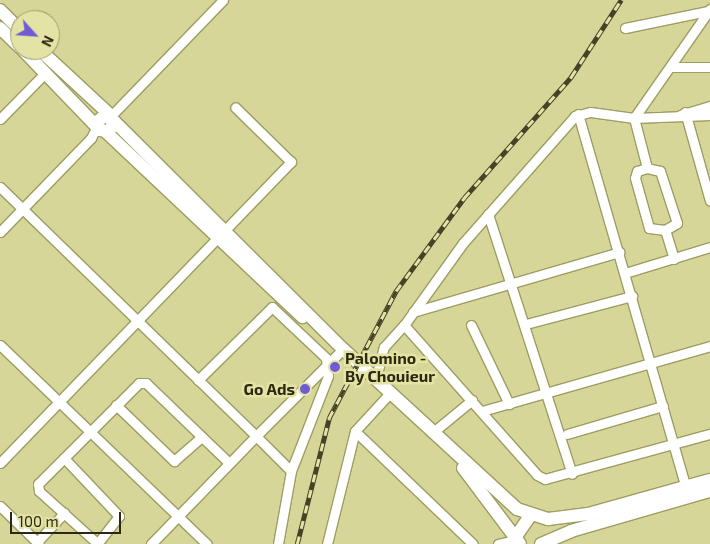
<!DOCTYPE html>
<style>
body{margin:0}
#map{position:relative;width:710px;height:544px;overflow:hidden;background:#d7d699;font-family:"Exo 2",sans-serif}
div>[style]{position:absolute}
.roads{filter:drop-shadow(1px 0 #9e9d62) drop-shadow(-1px 0 #9e9d62) drop-shadow(0 1px #9e9d62) drop-shadow(0 -1px #9e9d62)}
.minor>*{height:9px;margin:-4.5px;padding:0 4.5px;transform-origin:4.5px;border-radius:4.5px;background:#fff}
.secondary>*{height:12px;margin:-6px;padding:0 6px;transform-origin:6px;border-radius:6px;background:#fff}
.rail>*{height:4.5px;margin-top:-2.25px;transform-origin:0;background:repeating-linear-gradient(90deg,#e4e3a6 0 8px,#444325 0 16px);box-sizing:border-box;border-block:1px solid #444325}
.dots>*{width:14px;height:14px;translate:-50% -50%;box-sizing:border-box;border:2px solid #e4e3a6;border-radius:50%}
span{translate:-50% -50%;white-space:nowrap;text-align:center;line-height:1.15;-webkit-text-stroke:5px #e4e3a6;paint-order:stroke}
.poi-label{font-size:16px;color:#2b2a11;font-weight:700}
.left{translate:0 -50%;text-align:left}
.right{translate:-100% -50%;text-align:right}
.north{position:absolute;left:10px;top:10px;width:50px;height:50px;box-sizing:border-box;background:#e4e3a6;border:1px solid #9a996a;border-radius:50%;rotate:116deg;font-size:14px;font-weight:700;line-height:20px;text-align:center;color:#2b2a11}
.north::after{content:'';display:block;margin:auto;width:18px;height:22px;background:#705bd5;clip-path:polygon(50% 0,100% 100%,50% 72%,0 100%)}
.scale{position:absolute;left:10px;top:512px;width:111px;height:22px;box-sizing:border-box;border:2px solid #2b2a11;border-top:0;padding-left:6px;font-size:15px;line-height:18px;white-space:nowrap;color:#2b2a11;-webkit-text-stroke:4px #e4e3a6;paint-order:stroke}
</style>
<div id="map">
<div class="roads">
<div class="minor">
<div style="left:625px;top:28px;width:85px;rotate:-11.6deg"></div>
<div style="left:672px;top:67px;width:38px"></div>
<div style="left:685px;top:112px;width:92px;rotate:74.3deg"></div>
<div style="left:578px;top:114px;width:388px;rotate:73.9deg"></div>
<div style="left:680px;top:115px;width:31px;rotate:-17deg"></div>
<div style="left:710px;top:115px;width:76px;rotate:177.7deg"></div>
<div style="left:634px;top:118px;width:44px;rotate:-172.2deg"></div>
<div style="left:590px;top:112px;width:16px;rotate:165deg"></div>
<div style="left:575px;top:116px;width:169px;rotate:131.4deg"></div>
<div style="left:463px;top:243px;width:101px;rotate:125.7deg"></div>
<div style="left:404px;top:325px;width:200px;rotate:48.4deg"></div>
<div style="left:537px;top:475px;width:9px;rotate:27deg"></div>
<div style="left:545px;top:479px;width:171px;rotate:-15.3deg"></div>
<div style="left:111px;top:116px;width:161px;rotate:-46deg"></div>
<div style="left:0;top:119px;width:66px;rotate:-45.6deg"></div>
<div style="left:647px;top:168px;width:10px;rotate:163deg"></div>
<div style="left:637px;top:171px;width:7px;rotate:106deg"></div>
<div style="left:635px;top:178px;width:52px;rotate:74.4deg"></div>
<div style="left:649px;top:228px;width:16px;rotate:7deg"></div>
<div style="left:0;top:187px;width:357px;rotate:44.2deg"></div>
<div style="left:256px;top:436px;width:151px;rotate:134.2deg"></div>
<div style="left:488px;top:214px;width:273px;rotate:72.1deg"></div>
<div style="left:0;top:232px;width:131px;rotate:-45.9deg"></div>
<div style="left:91px;top:138px;width:13px;rotate:-63deg"></div>
<div style="left:674px;top:259px;width:30px;rotate:-107deg"></div>
<div style="left:665px;top:230px;width:14px;rotate:-30deg"></div>
<div style="left:677px;top:223px;width:55px;rotate:-108.1deg"></div>
<div style="left:660px;top:171px;width:13px;rotate:-167deg"></div>
<div style="left:647px;top:168px;width:52px;rotate:-104.6deg"></div>
<div style="left:634px;top:118px;width:133px;rotate:-55.1deg"></div>
<div style="left:625px;top:273px;width:89px;rotate:-17deg"></div>
<div style="left:413px;top:312px;width:215px;rotate:-16.2deg"></div>
<div style="left:526px;top:324px;width:110px;rotate:-14.8deg"></div>
<div style="left:471px;top:325px;width:88px;rotate:64.3deg"></div>
<div style="left:0;top:345px;width:287px;rotate:43.9deg"></div>
<div style="left:376px;top:378px;width:32px;rotate:-76deg"></div>
<div style="left:384px;top:347px;width:30px;rotate:-48deg"></div>
<div style="left:198px;top:380px;width:104px;rotate:-44.6deg"></div>
<div style="left:272px;top:307px;width:74px;rotate:43.4deg"></div>
<div style="left:326px;top:358px;width:18px;rotate:84deg"></div>
<div style="left:328px;top:376px;width:102px;rotate:111.3deg"></div>
<div style="left:116px;top:405px;width:81px;rotate:44deg"></div>
<div style="left:174px;top:461px;width:37px;rotate:-41deg"></div>
<div style="left:482px;top:411px;width:237px;rotate:-15.9deg"></div>
<div style="left:355px;top:431px;width:163px;rotate:43.8deg"></div>
<div style="left:432px;top:433px;width:52px;rotate:-39.5deg"></div>
<div style="left:567px;top:434px;width:100px;rotate:-16.3deg"></div>
<div style="left:64px;top:458px;width:80px;rotate:46.5deg"></div>
<div style="left:119px;top:516px;width:34px;rotate:128deg"></div>
<div style="left:0;top:463px;width:419px;rotate:-46deg"></div>
<div style="left:291px;top:162px;width:78px;rotate:-135.5deg"></div>
<div style="left:0;top:506px;width:54px;rotate:44.3deg"></div>
<div style="left:37px;top:542px;width:40px;rotate:-47deg"></div>
<div style="left:98px;top:544px;width:79px;rotate:-138.1deg"></div>
<div style="left:39px;top:491px;width:7px;rotate:-98deg"></div>
<div style="left:38px;top:484px;width:143px;rotate:-45deg"></div>
<div style="left:139px;top:383px;width:7px"></div>
<div style="left:146px;top:383px;width:115px;rotate:43.9deg"></div>
<div style="left:278px;top:544px;width:74px;rotate:-79.9deg"></div>
<div style="left:291px;top:471px;width:49px;rotate:-135deg"></div>
<div style="left:256px;top:436px;width:117px;rotate:-45deg"></div>
<div style="left:327px;top:544px;width:116px;rotate:-76.1deg"></div>
<div style="left:355px;top:431px;width:52px;rotate:-47.4deg"></div>
<div style="left:498px;top:544px;width:17px;rotate:-13deg"></div>
</div>
<div class="secondary">
<div style="left:0;top:10px;width:28px;rotate:45deg"></div>
<div style="left:0;top:28px;width:28px;rotate:44deg"></div>
<div style="left:23px;top:50px;width:111px;rotate:46.1deg"></div>
<div style="left:100px;top:130px;width:9px;rotate:6deg"></div>
<div style="left:109px;top:131px;width:9px;rotate:-54deg"></div>
<div style="left:114px;top:124px;width:13px;rotate:-129deg"></div>
<div style="left:106px;top:114px;width:13px;rotate:138deg"></div>
<div style="left:40px;top:50px;width:94px;rotate:42.8deg"></div>
<div style="left:114px;top:121px;width:323px;rotate:44.9deg"></div>
<div style="left:343px;top:349px;width:236px;rotate:42.6deg"></div>
<div style="left:517px;top:509px;width:33px;rotate:18deg"></div>
<div style="left:548px;top:519px;width:40px;rotate:-7.1deg"></div>
<div style="left:588px;top:514px;width:127px;rotate:-15.6deg"></div>
<div style="left:106px;top:132px;width:270px;rotate:43.3deg"></div>
<div style="left:463px;top:468px;width:95px;rotate:53.1deg"></div>
<div style="left:514px;top:539px;width:28px;rotate:-55deg"></div>
<div style="left:541px;top:544px;width:33px;rotate:-23deg"></div>
<div style="left:571px;top:531px;width:145px;rotate:-16.1deg"></div>
</div>
</div>
<div class="rail">
<div style="left:297px;top:544px;width:130px;rotate:-75.7deg"></div>
<div style="left:329px;top:418px;width:144px;rotate:-62.2deg"></div>
<div style="left:396px;top:291px;width:115px;rotate:-53.8deg"></div>
<div style="left:464px;top:198px;width:162px;rotate:-48.5deg"></div>
<div style="left:571px;top:77px;width:92px;rotate:-57deg"></div>
</div>
<div class="dots">
<div style="left:335px;top:367px;background:#705bd5"></div>
<div style="left:305px;top:389px;background:#705bd5"></div>
</div>
<div class="poi-label">
<span class="left" style="left:345px;top:367px">Palomino -<br>By Chouieur</span>
<span class="right" style="left:295px;top:389px">Go Ads</span>
</div>
<div class="north">N</div>
<div class="scale">100 m</div>
</div>
